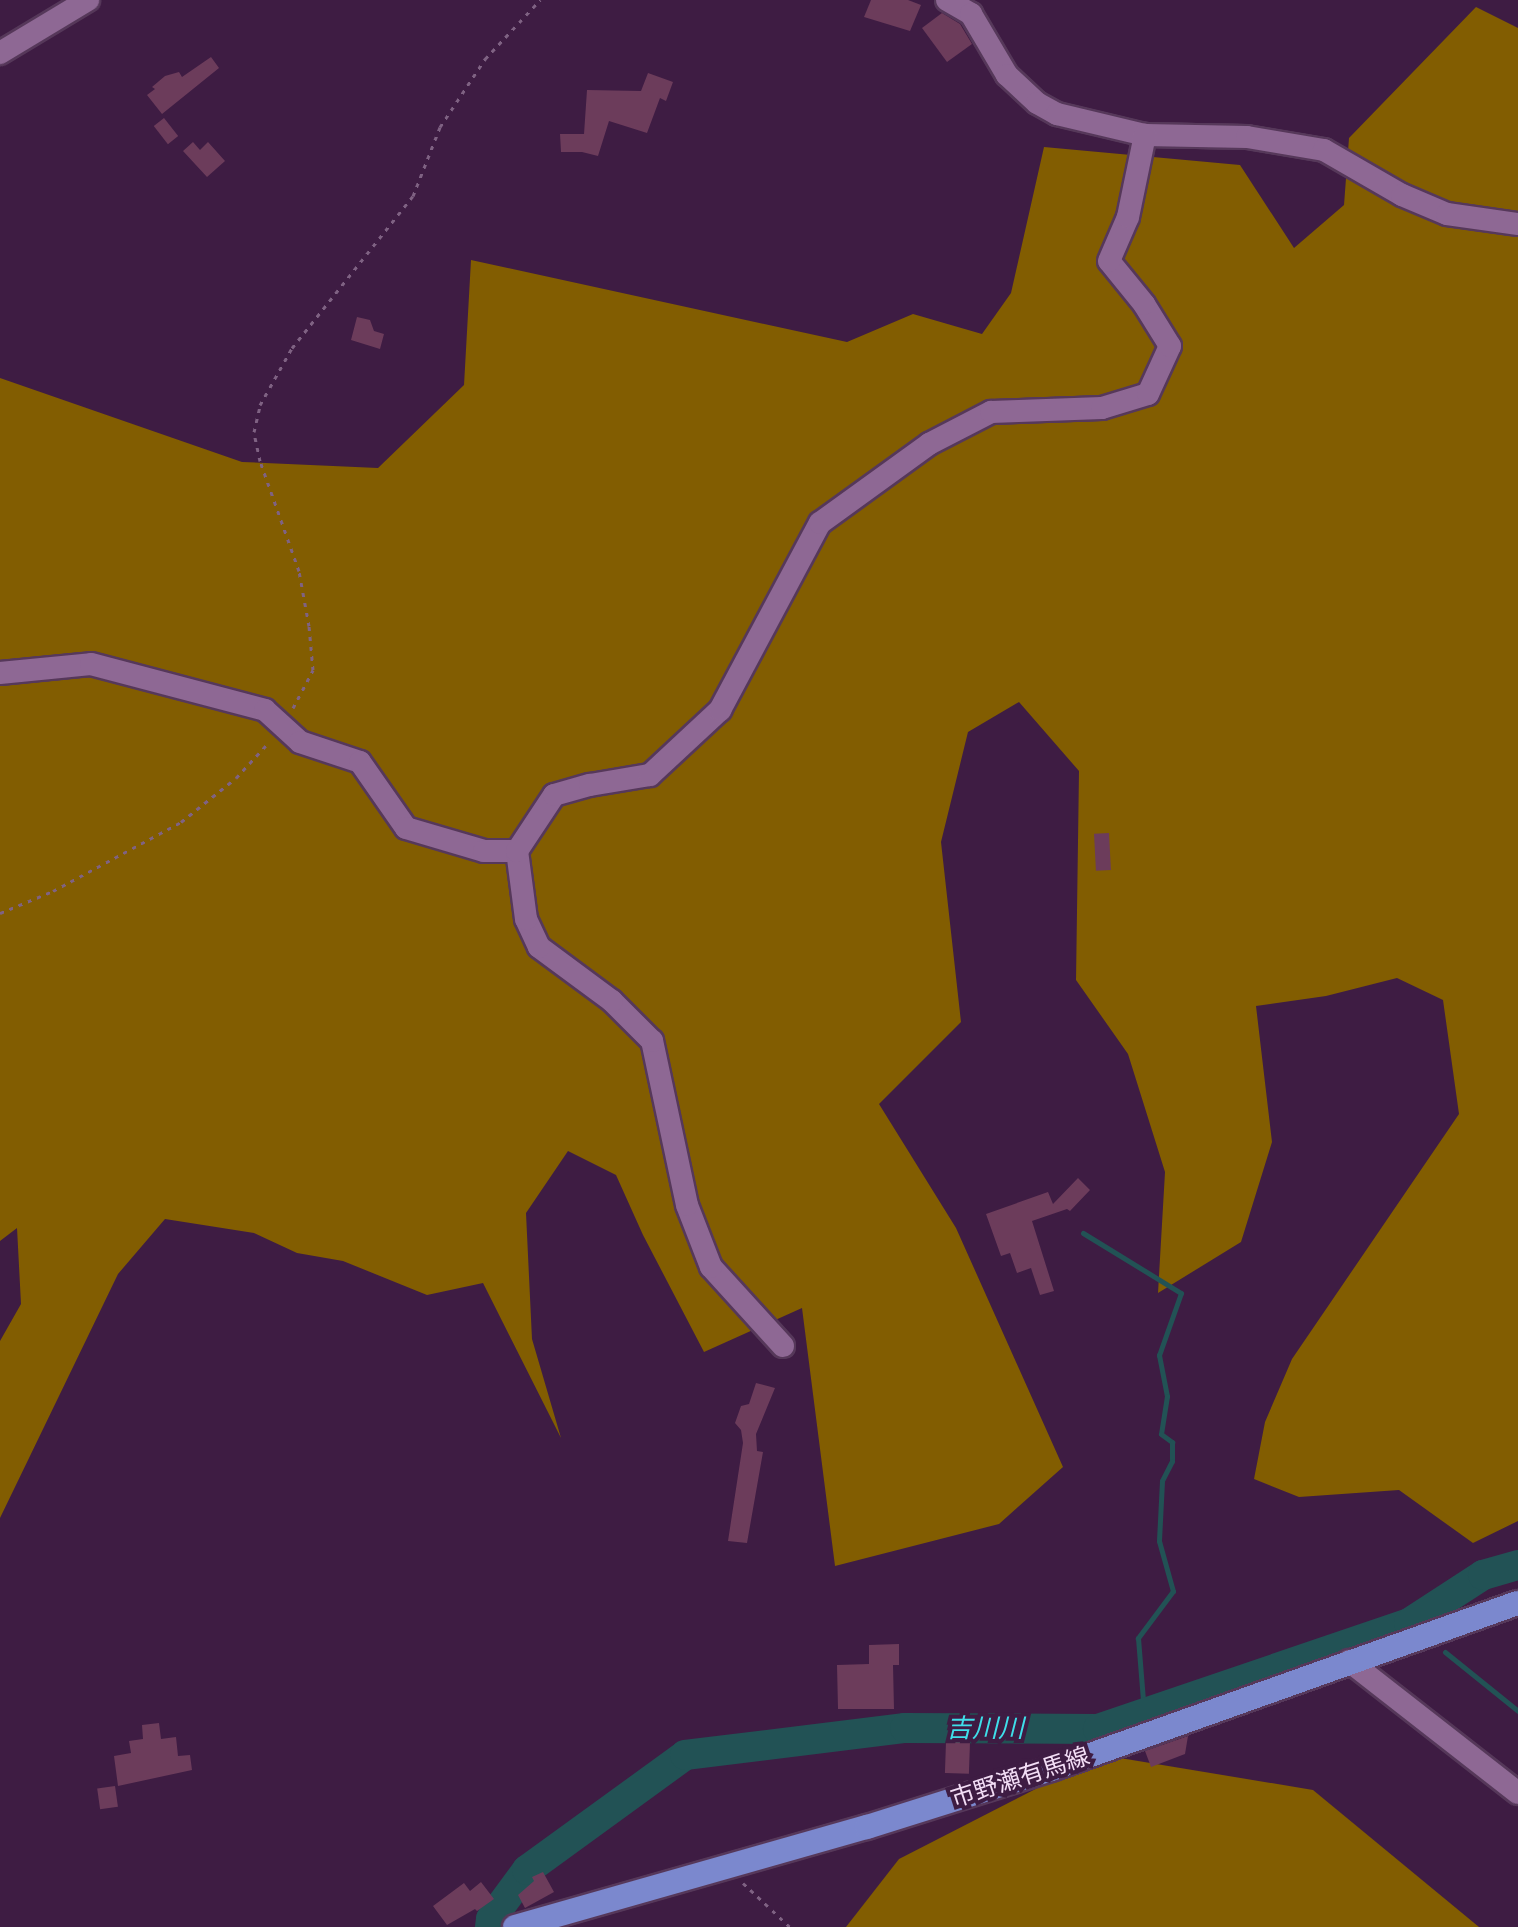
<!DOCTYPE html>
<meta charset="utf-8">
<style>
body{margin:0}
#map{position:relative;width:1518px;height:1927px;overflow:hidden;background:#3e1c43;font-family:Inter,"Noto Sans JP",sans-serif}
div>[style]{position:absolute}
.forest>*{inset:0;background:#825d01}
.stream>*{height:5px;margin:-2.5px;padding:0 2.5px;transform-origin:2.5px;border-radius:2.5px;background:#225255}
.river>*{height:30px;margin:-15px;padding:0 15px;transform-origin:15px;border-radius:15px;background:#225255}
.building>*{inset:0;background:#6c3c5b;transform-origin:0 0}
.path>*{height:3px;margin-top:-1.5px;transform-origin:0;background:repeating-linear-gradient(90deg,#7f6283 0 4px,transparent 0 10px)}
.roads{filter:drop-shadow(2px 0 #56385a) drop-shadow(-2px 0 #56385a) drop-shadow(0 2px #56385a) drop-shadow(0 -2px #56385a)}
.minor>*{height:22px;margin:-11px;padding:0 11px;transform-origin:11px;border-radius:11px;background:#8e6894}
.major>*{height:24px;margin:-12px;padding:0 12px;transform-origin:12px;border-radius:12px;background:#7b88ce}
span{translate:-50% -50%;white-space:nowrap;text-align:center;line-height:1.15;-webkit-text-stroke:8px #3e1c43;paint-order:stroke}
.street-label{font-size:24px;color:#f3def6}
.water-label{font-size:26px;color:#3fdfea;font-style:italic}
</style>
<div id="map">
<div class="forest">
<div style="clip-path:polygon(1476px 7px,1518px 28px,1518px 1521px,1473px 1543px,1399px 1490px,1299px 1497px,1254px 1479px,1265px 1422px,1292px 1359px,1459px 1114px,1443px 1000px,1397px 978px,1326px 996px,1256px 1006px,1272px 1142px,1241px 1242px,1158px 1293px,1165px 1172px,1128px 1054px,1076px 980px,1079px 771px,1019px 702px,968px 732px,941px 842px,961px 1022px,879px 1104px,956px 1228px,1063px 1467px,999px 1524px,835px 1566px,802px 1308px,704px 1352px,643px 1235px,616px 1175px,568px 1151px,526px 1213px,532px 1339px,561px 1438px,483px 1283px,427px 1295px,343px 1261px,297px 1253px,254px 1233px,165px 1219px,118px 1274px,0 1518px,0 1341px,21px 1304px,17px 1228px,0 1241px,0 378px,242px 462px,378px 468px,464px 385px,471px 260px,847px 342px,913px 314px,982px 334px,1011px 293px,1044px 147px,1240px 165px,1294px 248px,1344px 205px,1349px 138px)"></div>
<div style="clip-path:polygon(1102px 1755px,1313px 1790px,1479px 1927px,846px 1927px,899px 1859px)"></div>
</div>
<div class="stream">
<div style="left:1083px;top:1233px;width:115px;rotate:31.5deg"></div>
<div style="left:1181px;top:1293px;width:66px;rotate:109.5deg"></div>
<div style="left:1159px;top:1355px;width:42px;rotate:79deg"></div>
<div style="left:1167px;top:1396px;width:38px;rotate:99deg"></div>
<div style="left:1161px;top:1434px;width:14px;rotate:36deg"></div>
<div style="left:1172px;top:1442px;width:19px;rotate:90deg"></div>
<div style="left:1172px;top:1461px;width:22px;rotate:117deg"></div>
<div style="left:1162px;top:1481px;width:60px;rotate:92.9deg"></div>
<div style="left:1159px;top:1541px;width:52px;rotate:74.4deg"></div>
<div style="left:1173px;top:1591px;width:59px;rotate:126.7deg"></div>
<div style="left:1138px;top:1638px;width:75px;rotate:85.4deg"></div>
<div style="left:1445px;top:1652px;width:94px;rotate:38.9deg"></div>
</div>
<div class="river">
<div style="left:490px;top:1927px;width:8px;rotate:-83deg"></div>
<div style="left:491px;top:1919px;width:61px;rotate:-53.7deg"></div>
<div style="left:527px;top:1870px;width:195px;rotate:-36deg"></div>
<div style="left:685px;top:1755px;width:222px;rotate:-7deg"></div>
<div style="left:905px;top:1728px;width:193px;rotate:0.3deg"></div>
<div style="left:1098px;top:1729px;width:329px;rotate:-18.8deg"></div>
<div style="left:1409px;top:1623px;width:88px;rotate:-33deg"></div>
<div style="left:1483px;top:1575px;width:36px;rotate:-16deg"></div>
</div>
<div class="building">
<div style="clip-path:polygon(871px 0,908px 0,921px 5px,910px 31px,864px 17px)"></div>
<div style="clip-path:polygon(942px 13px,960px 24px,972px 44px,947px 62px,922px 28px)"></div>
<div style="clip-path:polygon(211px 57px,219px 68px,162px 114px,147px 95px,155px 89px,152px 87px,165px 76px,179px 72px,182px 77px)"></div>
<div style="clip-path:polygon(648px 73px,673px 82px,666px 101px,660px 98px,647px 133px,609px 121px,598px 156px,582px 152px,561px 152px,560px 134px,584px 134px,587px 90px,641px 91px)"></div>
<div style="left:164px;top:118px;width:23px;height:13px;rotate:52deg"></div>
<div style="clip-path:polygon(193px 142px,200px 150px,208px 142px,225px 161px,207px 177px,183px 151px)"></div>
<div style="clip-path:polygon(357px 317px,370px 320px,374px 331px,384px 334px,380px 349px,351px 340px)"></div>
<div style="left:1109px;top:833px;width:37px;height:15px;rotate:87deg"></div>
<div style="clip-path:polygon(1078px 1178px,1090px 1190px,1070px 1211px,1067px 1209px,1032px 1221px,1054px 1291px,1040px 1295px,1031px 1268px,1017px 1273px,1010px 1253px,1001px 1256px,986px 1214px,1048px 1192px,1053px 1204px)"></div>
<div style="clip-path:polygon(756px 1383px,775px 1388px,756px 1434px,757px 1451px,763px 1452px,747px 1543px,728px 1541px,743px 1443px,741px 1430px,735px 1423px,741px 1406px,749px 1404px)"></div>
<div style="clip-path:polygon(899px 1644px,899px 1665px,893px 1665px,894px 1709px,838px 1709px,837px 1665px,869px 1664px,869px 1645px)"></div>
<div style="clip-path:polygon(159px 1723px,161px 1739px,176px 1737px,178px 1756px,190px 1755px,192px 1770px,118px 1786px,114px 1756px,131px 1753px,129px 1741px,143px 1739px,142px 1725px)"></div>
<div style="clip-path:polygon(1188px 1736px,1185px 1754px,1151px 1767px,1145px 1751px)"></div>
<div style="left:946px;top:1742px;width:24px;height:31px;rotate:2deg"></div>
<div style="left:115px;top:1786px;width:21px;height:18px;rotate:82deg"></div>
<div style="clip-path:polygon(543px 1872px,554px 1892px,525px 1908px,518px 1895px,534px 1881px,532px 1877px)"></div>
<div style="clip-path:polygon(481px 1882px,494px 1899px,477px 1911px,475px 1909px,447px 1925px,433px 1906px,464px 1883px,470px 1891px)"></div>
</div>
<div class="path">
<div style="left:293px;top:708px;width:43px;rotate:-62.2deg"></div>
<div style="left:313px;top:670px;width:44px;rotate:-95.2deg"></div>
<div style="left:309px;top:626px;width:56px;rotate:-100.3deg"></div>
<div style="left:299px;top:571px;width:117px;rotate:-109.5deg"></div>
<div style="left:260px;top:461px;width:30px;rotate:-102deg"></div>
<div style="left:254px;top:432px;width:28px;rotate:-77deg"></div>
<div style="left:260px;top:405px;width:65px;rotate:-60.7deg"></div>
<div style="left:292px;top:348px;width:194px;rotate:-51.5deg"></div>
<div style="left:413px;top:196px;width:74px;rotate:-68.6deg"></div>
<div style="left:440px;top:127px;width:82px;rotate:-56.5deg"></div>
<div style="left:485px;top:59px;width:81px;rotate:-47deg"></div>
<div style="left:0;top:913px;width:57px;rotate:-22.5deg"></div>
<div style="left:53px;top:891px;width:145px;rotate:-28.3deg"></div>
<div style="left:181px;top:822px;width:70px;rotate:-38.7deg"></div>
<div style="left:236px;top:778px;width:50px;rotate:-47.4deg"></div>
<div style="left:743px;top:1883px;width:64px;rotate:43.1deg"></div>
</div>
<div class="roads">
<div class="minor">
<div style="left:947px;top:0;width:28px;rotate:30deg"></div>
<div style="left:971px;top:14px;width:71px;rotate:59.5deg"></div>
<div style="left:1007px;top:75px;width:41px;rotate:43deg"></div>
<div style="left:1037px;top:103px;width:23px;rotate:29deg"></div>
<div style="left:1057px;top:114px;width:90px;rotate:13.4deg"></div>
<div style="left:1145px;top:135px;width:102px;rotate:1.1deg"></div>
<div style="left:1247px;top:137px;width:78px;rotate:9.6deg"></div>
<div style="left:1324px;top:150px;width:90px;rotate:30deg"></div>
<div style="left:1402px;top:195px;width:49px;rotate:22.9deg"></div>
<div style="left:1447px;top:214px;width:72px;rotate:8deg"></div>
<div style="left:0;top:53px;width:103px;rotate:-31.1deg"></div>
<div style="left:0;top:673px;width:91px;rotate:-5.6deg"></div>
<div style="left:91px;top:664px;width:180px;rotate:14.8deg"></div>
<div style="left:265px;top:710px;width:47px;rotate:42.4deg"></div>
<div style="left:300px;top:742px;width:63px;rotate:18.4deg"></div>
<div style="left:360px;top:762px;width:80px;rotate:55.1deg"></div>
<div style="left:406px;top:828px;width:81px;rotate:16.4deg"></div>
<div style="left:484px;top:851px;width:33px"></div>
<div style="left:783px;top:1346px;width:107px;rotate:-132.3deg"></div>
<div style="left:711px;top:1267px;width:66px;rotate:-111.2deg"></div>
<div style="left:687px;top:1205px;width:168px;rotate:-102deg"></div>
<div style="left:652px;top:1041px;width:57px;rotate:-135deg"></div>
<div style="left:612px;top:1001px;width:91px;rotate:-143.5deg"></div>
<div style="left:539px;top:947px;width:31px;rotate:-115deg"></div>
<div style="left:526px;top:919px;width:69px;rotate:-97.5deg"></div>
<div style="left:517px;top:851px;width:67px;rotate:-56.5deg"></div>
<div style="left:554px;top:795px;width:37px;rotate:-16deg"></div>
<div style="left:590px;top:785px;width:61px;rotate:-9.5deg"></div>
<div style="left:650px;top:775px;width:96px;rotate:-42.9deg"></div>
<div style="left:720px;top:710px;width:212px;rotate:-61.9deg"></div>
<div style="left:820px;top:523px;width:135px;rotate:-35.9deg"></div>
<div style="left:929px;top:444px;width:70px;rotate:-27.3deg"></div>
<div style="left:991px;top:412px;width:111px;rotate:-2.1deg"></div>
<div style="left:1102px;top:408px;width:48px;rotate:-16.9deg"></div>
<div style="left:1148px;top:394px;width:53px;rotate:-65.4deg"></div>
<div style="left:1170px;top:346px;width:49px;rotate:-121.8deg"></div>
<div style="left:1144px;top:304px;width:55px;rotate:-129.1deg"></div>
<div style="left:1109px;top:261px;width:48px;rotate:-66.6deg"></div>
<div style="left:1128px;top:217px;width:84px;rotate:-78.3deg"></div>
<div style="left:1349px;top:1661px;width:214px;rotate:38deg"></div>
</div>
<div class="major">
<div style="left:515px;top:1927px;width:366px;rotate:-15.9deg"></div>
<div style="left:867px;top:1827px;width:196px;rotate:-17.5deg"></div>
<div style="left:1054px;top:1768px;width:492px;rotate:-19.6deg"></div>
</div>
</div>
<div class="street-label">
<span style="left:1020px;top:1777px;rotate:-18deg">市野瀬有馬線</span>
</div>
<div class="water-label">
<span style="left:985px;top:1728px">吉川川</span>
</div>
</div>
